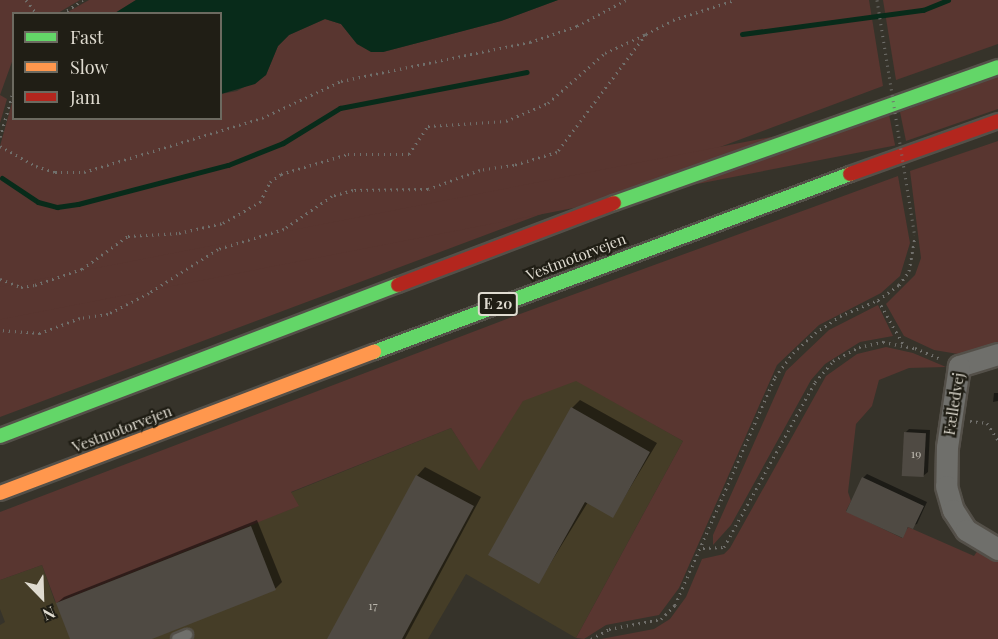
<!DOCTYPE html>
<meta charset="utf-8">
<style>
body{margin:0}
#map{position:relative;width:998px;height:639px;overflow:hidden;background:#36332a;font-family:"Playfair Display",serif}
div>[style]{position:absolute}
.built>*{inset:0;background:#453d27}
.green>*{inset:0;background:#593630;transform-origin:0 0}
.water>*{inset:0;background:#082b1a}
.shadow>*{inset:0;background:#0007}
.stream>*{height:5px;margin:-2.5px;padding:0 2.5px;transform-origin:2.5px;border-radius:2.5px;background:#082b1a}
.building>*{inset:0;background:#4f4a43;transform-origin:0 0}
.path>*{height:3px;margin-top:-1.5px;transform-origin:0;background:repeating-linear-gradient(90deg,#706f6b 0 1.5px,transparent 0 6px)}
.roads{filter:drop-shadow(2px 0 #545049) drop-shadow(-2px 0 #545049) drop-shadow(0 2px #545049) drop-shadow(0 -2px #545049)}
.lane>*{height:10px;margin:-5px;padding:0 5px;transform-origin:5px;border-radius:5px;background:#6f6f6b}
.street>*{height:21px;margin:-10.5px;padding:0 10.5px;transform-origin:10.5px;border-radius:10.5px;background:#6f6f6b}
.fast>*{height:14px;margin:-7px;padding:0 7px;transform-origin:7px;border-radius:7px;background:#63d668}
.slow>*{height:14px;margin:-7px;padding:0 7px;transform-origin:7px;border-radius:7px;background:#ff974d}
.jam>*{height:14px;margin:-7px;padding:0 7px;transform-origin:7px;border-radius:7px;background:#b3261e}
.path-bridge>*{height:3px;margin-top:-1.5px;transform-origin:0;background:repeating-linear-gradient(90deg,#706f6b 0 1.5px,transparent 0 6px)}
span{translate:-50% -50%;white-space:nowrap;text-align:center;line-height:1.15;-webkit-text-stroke:4.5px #201e15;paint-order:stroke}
.number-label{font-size:12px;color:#bbb7ad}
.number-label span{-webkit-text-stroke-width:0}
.shield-label span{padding:2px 4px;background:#201e15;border:2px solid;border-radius:4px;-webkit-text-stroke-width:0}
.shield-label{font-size:14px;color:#dfdbd0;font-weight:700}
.street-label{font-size:15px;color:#dfdbd0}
.legend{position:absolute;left:12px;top:12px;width:210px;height:108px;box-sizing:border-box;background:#201e15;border:2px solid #6c6a60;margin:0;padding:8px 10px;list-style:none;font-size:18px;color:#dfdbd0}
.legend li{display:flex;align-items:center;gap:12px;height:30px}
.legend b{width:30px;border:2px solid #6c6a60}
.north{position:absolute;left:12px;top:567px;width:60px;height:60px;-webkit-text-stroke:4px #201e15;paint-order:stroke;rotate:157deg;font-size:16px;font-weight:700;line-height:24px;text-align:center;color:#dfdbd0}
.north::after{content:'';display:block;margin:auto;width:21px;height:27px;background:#dfdbd0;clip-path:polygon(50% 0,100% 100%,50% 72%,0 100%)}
</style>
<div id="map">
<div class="built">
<div style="clip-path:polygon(576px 380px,683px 441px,576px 638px,466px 574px,428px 639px,0 639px,0 625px,5px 622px,0 609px,0 580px,42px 565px,55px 602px,298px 506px,290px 493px,451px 428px,479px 470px,523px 400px)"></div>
</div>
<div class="green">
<div style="clip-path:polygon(0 0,80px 0,58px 13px,14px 14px,13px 59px,0 95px,7px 99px,0 123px)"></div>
<div style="clip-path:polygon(89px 0,136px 0,115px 13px,66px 13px)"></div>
<div style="clip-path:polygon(558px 0,869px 0,883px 86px,0 417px,0 146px,13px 99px,14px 118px,220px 118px,221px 94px,237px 91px,266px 75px,278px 46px,289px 35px,325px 19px,341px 24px,357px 44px,383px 52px,501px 21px)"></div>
<div style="clip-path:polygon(883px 0,998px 0,998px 44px,896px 80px)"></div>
<div style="clip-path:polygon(998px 76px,998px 109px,906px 141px,900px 112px)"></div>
<div style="left:889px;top:114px;width:32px;height:950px;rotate:79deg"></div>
<div style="clip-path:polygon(998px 141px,998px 347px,958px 354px,934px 350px,904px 336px,886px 304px,915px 275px,921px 258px,910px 171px)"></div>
<div style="clip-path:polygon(898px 176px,910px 243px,900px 276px,881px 293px,819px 325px,777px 365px,679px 588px,659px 615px,606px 625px,584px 639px,576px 638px,683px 441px,576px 381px,523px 401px,479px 471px,451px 428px,291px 492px,299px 506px,56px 603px,42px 565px,0 580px,0 512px,520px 314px)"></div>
<div style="clip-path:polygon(878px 305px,893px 336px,860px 342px,825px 364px,811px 380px,731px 525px,713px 545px,713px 535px,786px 371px,829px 330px)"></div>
<div style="clip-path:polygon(886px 347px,913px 353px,946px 367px,909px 368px,879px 380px,872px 406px,856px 424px,848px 492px,851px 501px,846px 511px,902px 538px,908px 527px,974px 556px,980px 547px,998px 556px,998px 639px,601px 639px,654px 629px,670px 619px,686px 597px,702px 559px,724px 554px,730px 548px,826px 376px,857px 354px)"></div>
</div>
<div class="water">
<div style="clip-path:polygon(136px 0,558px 0,501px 21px,383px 52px,371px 52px,357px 44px,341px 24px,325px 19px,289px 35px,278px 46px,266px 75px,255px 84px,221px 94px,220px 14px,115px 13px)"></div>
</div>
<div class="shadow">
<div style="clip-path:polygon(994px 393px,998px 393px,998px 401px,993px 402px)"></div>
<div style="clip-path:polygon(580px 400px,657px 443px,613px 516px,588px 502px,539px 582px,572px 408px)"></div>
<div style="clip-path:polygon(909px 429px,930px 430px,928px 472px,923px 476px,905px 433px)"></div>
<div style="clip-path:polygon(425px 467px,481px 497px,405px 639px,329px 639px,417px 476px)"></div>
<div style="clip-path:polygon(867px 474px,927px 502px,917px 524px,909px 526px,902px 536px,863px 478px)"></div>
<div style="clip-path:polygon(257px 520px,282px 582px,276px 588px,147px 639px,71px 639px,57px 603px,64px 597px)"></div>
</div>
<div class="stream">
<div style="left:742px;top:34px;width:183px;rotate:-7.6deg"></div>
<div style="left:923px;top:10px;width:27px;rotate:-22deg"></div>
<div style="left:2px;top:178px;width:43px;rotate:33.7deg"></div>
<div style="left:38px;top:202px;width:20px;rotate:15deg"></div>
<div style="left:57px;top:207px;width:21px;rotate:-8deg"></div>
<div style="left:78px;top:204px;width:155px;rotate:-14.6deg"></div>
<div style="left:228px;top:165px;width:59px;rotate:-21.8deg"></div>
<div style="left:283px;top:143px;width:67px;rotate:-31.6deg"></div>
<div style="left:340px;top:108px;width:190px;rotate:-10.9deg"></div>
</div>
<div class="building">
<div style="clip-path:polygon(571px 407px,650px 452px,613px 518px,585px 502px,539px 584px,488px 555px)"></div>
<div style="left:904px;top:432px;width:22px;height:44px;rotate:3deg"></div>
<div style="clip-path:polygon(416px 475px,474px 506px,402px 639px,327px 639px)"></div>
<div style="clip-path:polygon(862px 477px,924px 506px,913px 529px,908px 527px,903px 538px,846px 512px)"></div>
<div style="clip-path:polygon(251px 526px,276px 590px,152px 639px,70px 639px,56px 603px)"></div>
</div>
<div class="path">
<div style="left:26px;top:0;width:18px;rotate:52deg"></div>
<div style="left:62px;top:14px;width:25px;rotate:-34deg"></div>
<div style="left:646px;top:34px;width:30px;rotate:-27deg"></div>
<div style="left:673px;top:20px;width:65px;rotate:-17.9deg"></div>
<div style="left:0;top:137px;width:50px;rotate:-73.7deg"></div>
<div style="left:0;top:146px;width:41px;rotate:29.1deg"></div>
<div style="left:36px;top:166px;width:20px;rotate:18deg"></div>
<div style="left:55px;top:172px;width:29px"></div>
<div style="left:84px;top:172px;width:186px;rotate:-16.9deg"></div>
<div style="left:262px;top:118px;width:87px;rotate:-25.1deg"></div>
<div style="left:341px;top:81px;width:193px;rotate:-11.7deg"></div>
<div style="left:530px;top:42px;width:50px;rotate:-18.8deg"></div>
<div style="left:577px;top:26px;width:55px;rotate:-28deg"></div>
<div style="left:0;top:279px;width:22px;rotate:21deg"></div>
<div style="left:21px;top:287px;width:14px;rotate:-8deg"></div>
<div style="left:35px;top:285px;width:50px;rotate:-18.8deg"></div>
<div style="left:82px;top:269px;width:57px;rotate:-35.7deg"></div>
<div style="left:128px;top:236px;width:51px;rotate:-3.4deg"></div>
<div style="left:179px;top:233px;width:45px;rotate:-12.8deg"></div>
<div style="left:223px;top:223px;width:43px;rotate:-29.6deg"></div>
<div style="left:260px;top:202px;width:22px;rotate:-63deg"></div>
<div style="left:270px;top:182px;width:14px;rotate:-36deg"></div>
<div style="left:281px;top:174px;width:70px;rotate:-16.6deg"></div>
<div style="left:348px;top:154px;width:61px"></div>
<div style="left:409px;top:154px;width:34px;rotate:-56deg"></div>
<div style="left:428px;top:126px;width:78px;rotate:-3.7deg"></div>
<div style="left:506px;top:121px;width:46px;rotate:-23.2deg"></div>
<div style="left:548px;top:103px;width:76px;rotate:-41.3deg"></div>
<div style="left:605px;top:53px;width:45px;rotate:-24.9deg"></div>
<div style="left:646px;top:34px;width:148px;rotate:127deg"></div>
<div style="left:557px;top:152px;width:45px;rotate:163.2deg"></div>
<div style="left:514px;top:165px;width:34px;rotate:172deg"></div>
<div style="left:480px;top:170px;width:55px;rotate:159.9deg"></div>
<div style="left:428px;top:189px;width:75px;rotate:179.2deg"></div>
<div style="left:353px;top:190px;width:22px;rotate:164deg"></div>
<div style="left:332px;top:196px;width:58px;rotate:145.5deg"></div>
<div style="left:284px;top:229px;width:69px;rotate:163.1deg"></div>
<div style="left:218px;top:249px;width:82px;rotate:147.5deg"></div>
<div style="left:149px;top:293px;width:46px;rotate:152.9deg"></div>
<div style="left:108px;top:314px;width:28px;rotate:172deg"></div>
<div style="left:80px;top:318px;width:43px;rotate:159.4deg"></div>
<div style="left:40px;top:333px;width:40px;rotate:-175.7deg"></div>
<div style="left:878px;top:300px;width:51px;rotate:60.4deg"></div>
<div style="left:970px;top:421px;width:17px;rotate:7deg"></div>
<div style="left:987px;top:423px;width:20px;rotate:57deg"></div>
<div style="left:703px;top:548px;width:21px;rotate:-3deg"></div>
<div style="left:724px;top:547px;width:188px;rotate:-61.1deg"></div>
<div style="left:815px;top:382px;width:28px;rotate:-49deg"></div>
<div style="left:833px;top:361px;width:30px;rotate:-28deg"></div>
<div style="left:859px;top:347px;width:25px;rotate:-12deg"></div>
<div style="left:883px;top:342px;width:33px;rotate:11deg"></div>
<div style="left:915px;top:348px;width:28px;rotate:23deg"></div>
<div style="left:591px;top:639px;width:21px;rotate:-29deg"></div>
<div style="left:609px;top:629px;width:53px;rotate:-10.9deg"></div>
<div style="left:661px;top:619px;width:20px;rotate:-45deg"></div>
<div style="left:675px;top:605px;width:249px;rotate:-66.3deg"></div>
<div style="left:775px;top:377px;width:30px;rotate:-53deg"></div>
<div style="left:793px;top:353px;width:30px;rotate:-42deg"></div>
<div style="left:815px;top:333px;width:30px;rotate:-34deg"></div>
<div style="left:840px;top:316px;width:41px;rotate:-22.8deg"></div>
<div style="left:878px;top:300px;width:26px;rotate:-36deg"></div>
<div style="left:899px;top:285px;width:17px;rotate:-54deg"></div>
<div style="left:909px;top:271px;width:36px;rotate:-80deg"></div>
</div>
<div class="roads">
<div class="lane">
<div style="left:177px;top:639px;width:11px;rotate:-22deg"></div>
</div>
<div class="street">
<div style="left:998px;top:354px;width:41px;rotate:162.9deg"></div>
<div style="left:959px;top:366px;width:82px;rotate:98.4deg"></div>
<div style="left:947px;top:447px;width:39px;rotate:91deg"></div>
<div style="left:946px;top:486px;width:25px;rotate:74deg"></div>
<div style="left:953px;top:510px;width:24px;rotate:57deg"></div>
<div style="left:966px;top:530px;width:37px;rotate:31deg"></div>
</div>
<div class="fast">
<div style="left:614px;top:203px;width:407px;rotate:-19.5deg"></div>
<div style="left:374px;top:352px;width:508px;rotate:-20.5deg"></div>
<div style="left:0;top:436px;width:426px;rotate:-20.8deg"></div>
</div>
<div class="slow">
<div style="left:0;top:493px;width:400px;rotate:-20.7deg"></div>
</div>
<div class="jam">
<div style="left:850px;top:174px;width:157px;rotate:-19.7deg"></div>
<div style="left:398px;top:285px;width:231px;rotate:-20.8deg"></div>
</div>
</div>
<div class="path-bridge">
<div style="left:877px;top:0;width:239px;rotate:80.9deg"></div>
</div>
<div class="number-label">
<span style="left:916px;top:454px">19</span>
<span style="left:373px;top:606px">17</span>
</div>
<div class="shield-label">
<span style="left:498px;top:304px">E 20</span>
</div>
<div class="street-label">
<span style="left:576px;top:257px;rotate:-21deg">Vestmotorvejen</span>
<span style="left:954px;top:404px;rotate:-81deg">Fælledvej</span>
<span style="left:122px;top:429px;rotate:-21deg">Vestmotorvejen</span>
</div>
<ul class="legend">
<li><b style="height:8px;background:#63d668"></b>Fast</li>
<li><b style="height:8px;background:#ff974d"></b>Slow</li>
<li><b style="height:8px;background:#b3261e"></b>Jam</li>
</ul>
<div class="north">N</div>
</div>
